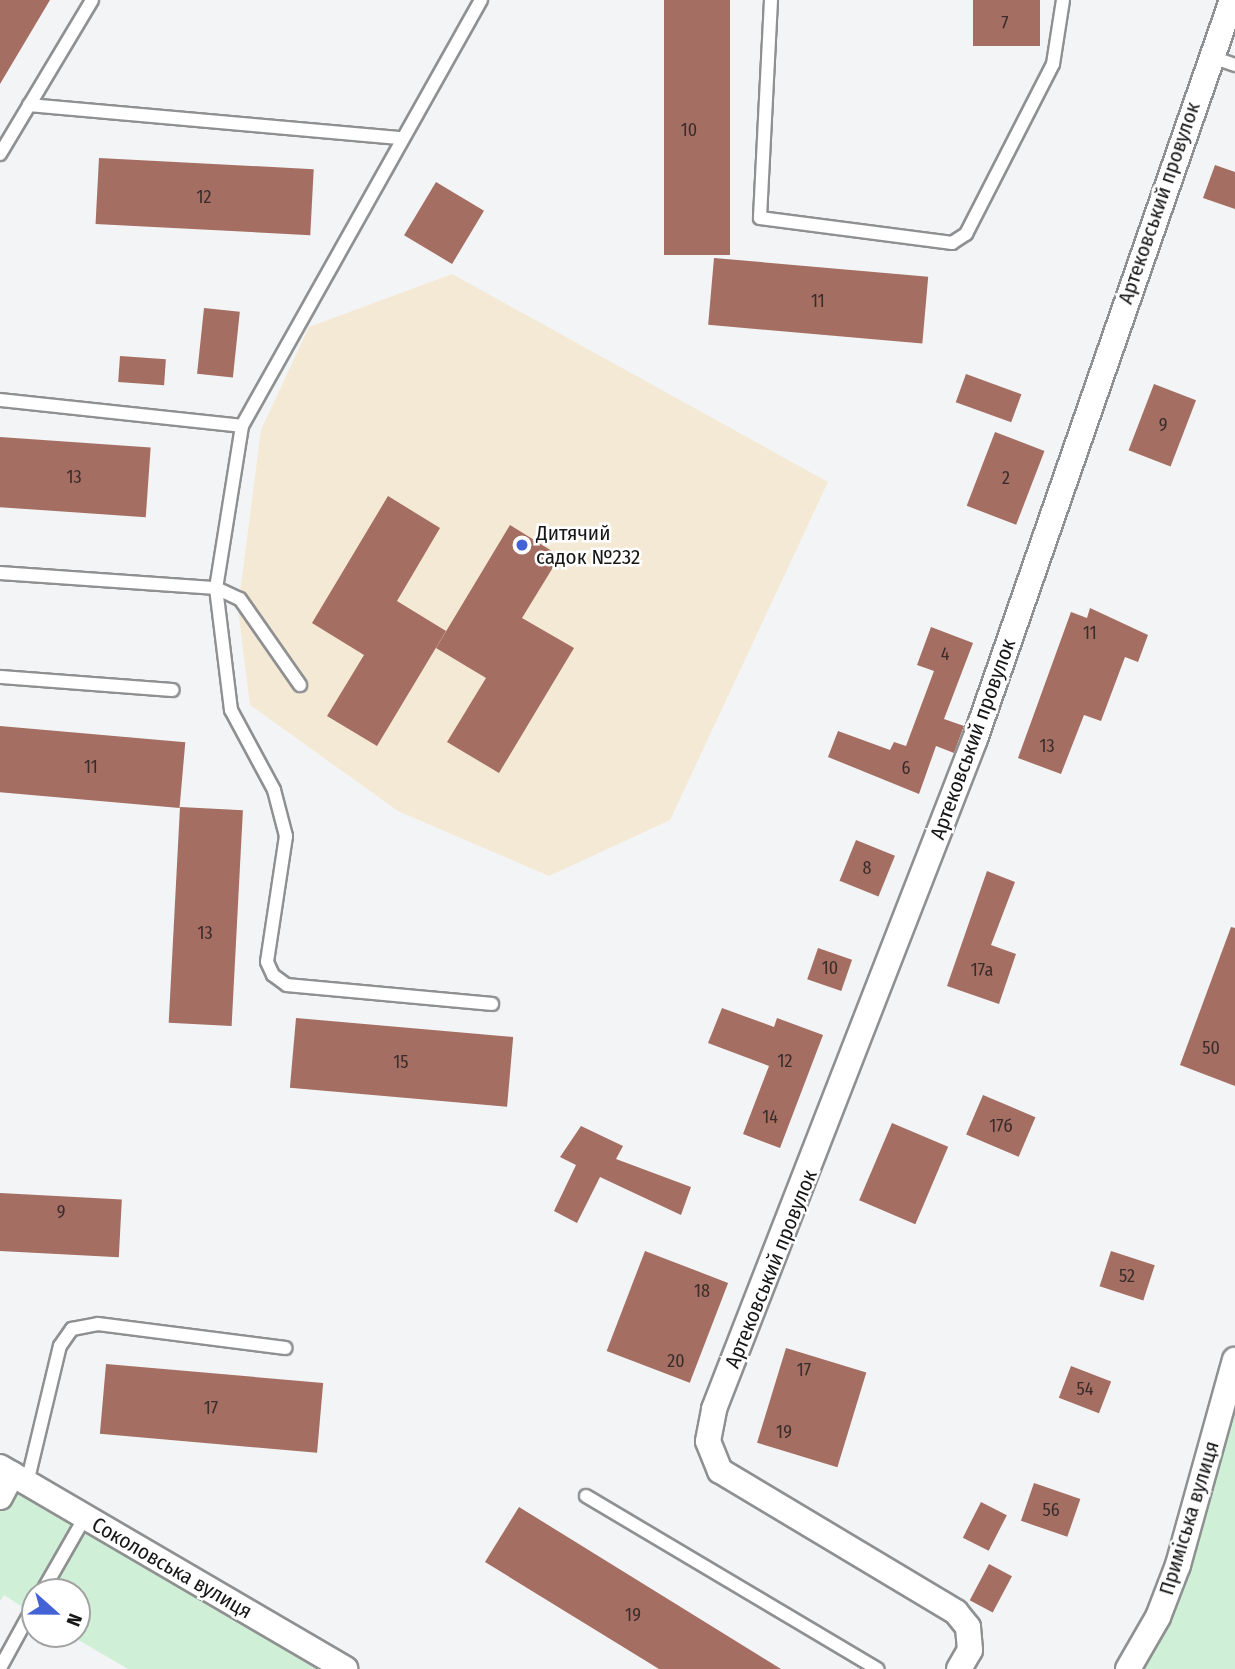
<!DOCTYPE html>
<meta charset="utf-8">
<style>
body{margin:0}
#map{position:relative;width:1235px;height:1669px;overflow:hidden;background:#f3f4f5;font-family:"Fira Sans Condensed",sans-serif}
div>[style]{position:absolute}
.education>*{inset:0;background:#f4e9d4}
.green>*{inset:0;background:#cfefd6}
.building>*{inset:0;background:#a46e63;transform-origin:0 0}
.roads{filter:drop-shadow(2px 0 #8f9091) drop-shadow(-2px 0 #8f9091) drop-shadow(0 2px #8f9091) drop-shadow(0 -2px #8f9091)}
.service>*{height:12px;margin:-6px;padding:0 6px;transform-origin:6px;border-radius:6px;background:#fff}
.minor>*{height:24px;margin:-12px;padding:0 12px;transform-origin:12px;border-radius:12px;background:#fff}
.dots>*{width:19px;height:19px;translate:-50% -50%;box-sizing:border-box;border:4px solid #fff;border-radius:50%}
span{translate:-50% -50%;white-space:nowrap;text-align:center;line-height:1.15;-webkit-text-stroke:5px #fff;paint-order:stroke}
.number-label{font-size:18px;color:#3a2c2a}
.number-label span{-webkit-text-stroke-width:0}
.street-label{font-size:21px;color:#161617}
.poi-label{font-size:21px;color:#161617}
.left{translate:0 -50%;text-align:left}
.north{position:absolute;left:21px;top:1578px;width:70px;height:70px;box-sizing:border-box;background:#fff;border:2px solid #a2a2a2;border-radius:50%;rotate:111deg;font-size:19px;font-weight:700;line-height:28px;text-align:center;color:#161617}
.north::after{content:'';display:block;margin:auto;width:24px;height:32px;background:#4262d5;clip-path:polygon(50% 0,100% 100%,50% 72%,0 100%)}
</style>
<div id="map">
<div class="education">
<div style="clip-path:polygon(452px 274px,828px 482px,670px 820px,549px 876px,398px 811px,250px 705px,238px 608px,261px 430px,309px 327px)"></div>
</div>
<div class="green">
<div style="clip-path:polygon(1235px 1360px,1235px 1669px,1128px 1669px,1134px 1663px)"></div>
<div style="clip-path:polygon(12px 1474px,345px 1669px,128px 1669px,68px 1634px,77px 1634px,77px 1592px,35px 1592px,35px 1615px,4px 1595px,0 1601px,0 1497px)"></div>
</div>
<div class="building">
<div style="clip-path:polygon(0 0,50px 0,0 84px)"></div>
<div style="left:664px;top:0;width:66px;height:255px"></div>
<div style="left:973px;top:0;width:67px;height:46px"></div>
<div style="left:99px;top:158px;width:215px;height:66px;rotate:3deg"></div>
<div style="clip-path:polygon(1215px 165px,1235px 172px,1235px 209px,1203px 198px)"></div>
<div style="left:436px;top:182px;width:56px;height:62px;rotate:31deg"></div>
<div style="left:714px;top:258px;width:215px;height:67px;rotate:5deg"></div>
<div style="left:204px;top:308px;width:36px;height:66px;rotate:6deg"></div>
<div style="left:120px;top:356px;width:46px;height:26px;rotate:4deg"></div>
<div style="left:966px;top:374px;width:59px;height:30px;rotate:20deg"></div>
<div style="left:1154px;top:384px;width:45px;height:71px;rotate:21deg"></div>
<div style="left:995px;top:432px;width:53px;height:79px;rotate:21deg"></div>
<div style="left:0;top:437px;width:151px;height:70px;rotate:4deg"></div>
<div style="clip-path:polygon(388px 496px,440px 528px,397px 601px,446px 631px,377px 746px,327px 716px,364px 655px,312px 623px)"></div>
<div style="clip-path:polygon(510px 525px,560px 556px,522px 618px,574px 648px,499px 773px,447px 742px,486px 678px,436px 648px)"></div>
<div style="clip-path:polygon(1090px 608px,1148px 635px,1138px 662px,1125px 657px,1101px 721px,1084px 715px,1061px 774px,1018px 758px,1071px 612px,1087px 618px)"></div>
<div style="clip-path:polygon(931px 627px,973px 643px,944px 719px,964px 726px,961px 734px,954px 753px,936px 746px,919px 794px,828px 757px,838px 731px,890px 750px,894px 742px,906px 746px,934px 671px,917px 665px)"></div>
<div style="left:0;top:726px;width:186px;height:66px;rotate:5deg"></div>
<div style="left:180px;top:807px;width:63px;height:216px;rotate:3deg"></div>
<div style="left:856px;top:840px;width:42px;height:44px;rotate:22deg"></div>
<div style="clip-path:polygon(987px 871px,1015px 882px,991px 945px,1016px 954px,999px 1004px,947px 986px)"></div>
<div style="clip-path:polygon(1231px 927px,1235px 928px,1235px 1086px,1180px 1065px)"></div>
<div style="left:818px;top:948px;width:36px;height:33px;rotate:19deg"></div>
<div style="clip-path:polygon(722px 1008px,774px 1027px,777px 1018px,823px 1035px,780px 1148px,743px 1134px,769px 1066px,708px 1043px)"></div>
<div style="left:296px;top:1018px;width:218px;height:70px;rotate:5deg"></div>
<div style="left:983px;top:1095px;width:57px;height:43px;rotate:23deg"></div>
<div style="left:892px;top:1123px;width:61px;height:84px;rotate:23deg"></div>
<div style="clip-path:polygon(581px 1126px,623px 1146px,616px 1159px,691px 1187px,681px 1215px,600px 1177px,577px 1223px,554px 1211px,576px 1165px,560px 1157px)"></div>
<div style="left:0;top:1193px;width:122px;height:58px;rotate:3deg"></div>
<div style="left:645px;top:1251px;width:89px;height:107px;rotate:21deg"></div>
<div style="left:1111px;top:1251px;width:46px;height:37px;rotate:18deg"></div>
<div style="left:786px;top:1348px;width:84px;height:99px;rotate:17deg"></div>
<div style="left:106px;top:1364px;width:218px;height:70px;rotate:5deg"></div>
<div style="left:1071px;top:1366px;width:43px;height:34px;rotate:21deg"></div>
<div style="left:1034px;top:1483px;width:49px;height:40px;rotate:19deg"></div>
<div style="left:981px;top:1502px;width:29px;height:40px;rotate:27deg"></div>
<div style="clip-path:polygon(519px 1507px,781px 1669px,659px 1669px,485px 1562px)"></div>
<div style="left:989px;top:1564px;width:26px;height:41px;rotate:28deg"></div>
</div>
<div class="roads">
<div class="service">
<div style="left:481px;top:0;width:488px;rotate:119.3deg"></div>
<div style="left:242px;top:426px;width:164px;rotate:99.1deg"></div>
<div style="left:216px;top:588px;width:123px;rotate:83deg"></div>
<div style="left:231px;top:710px;width:91px;rotate:61.7deg"></div>
<div style="left:274px;top:790px;width:48px;rotate:75.4deg"></div>
<div style="left:286px;top:836px;width:127px;rotate:98.6deg"></div>
<div style="left:267px;top:962px;width:14px;rotate:65deg"></div>
<div style="left:273px;top:975px;width:17px;rotate:36deg"></div>
<div style="left:287px;top:985px;width:206px;rotate:5.3deg"></div>
<div style="left:771px;top:0;width:218px;rotate:92.9deg"></div>
<div style="left:760px;top:218px;width:194px;rotate:7.4deg"></div>
<div style="left:952px;top:243px;width:17px;rotate:-33deg"></div>
<div style="left:966px;top:234px;width:191px;rotate:-62.9deg"></div>
<div style="left:1053px;top:64px;width:65px;rotate:-81.1deg"></div>
<div style="left:1209px;top:56px;width:28px;rotate:19deg"></div>
<div style="left:29px;top:105px;width:371px;rotate:5.1deg"></div>
<div style="left:0;top:154px;width:179px;rotate:-59.1deg"></div>
<div style="left:0;top:400px;width:243px;rotate:6.1deg"></div>
<div style="left:0;top:573px;width:217px;rotate:4deg"></div>
<div style="left:216px;top:588px;width:26px;rotate:25deg"></div>
<div style="left:240px;top:599px;width:105px;rotate:55.1deg"></div>
<div style="left:0;top:677px;width:173px;rotate:4.3deg"></div>
<div style="left:27px;top:1483px;width:141px;rotate:-76.5deg"></div>
<div style="left:60px;top:1346px;width:21px;rotate:-55deg"></div>
<div style="left:72px;top:1329px;width:26px;rotate:-11deg"></div>
<div style="left:98px;top:1324px;width:189px;rotate:7.3deg"></div>
<div style="left:586px;top:1496px;width:339px;rotate:30.7deg"></div>
<div style="left:42px;top:1592px;width:86px;rotate:-60.2deg"></div>
<div style="left:0;top:1668px;width:73px;rotate:-61.3deg"></div>
</div>
<div class="minor">
<div style="left:0;top:1467px;width:400px;rotate:30.3deg"></div>
<div style="left:0;top:1497px;width:26px;rotate:-62deg"></div>
<div style="left:959px;top:1669px;width:22px;rotate:-60deg"></div>
<div style="left:970px;top:1650px;width:23px;rotate:-95deg"></div>
<div style="left:968px;top:1627px;width:19px;rotate:-129deg"></div>
<div style="left:956px;top:1612px;width:275px;rotate:-149.1deg"></div>
<div style="left:720px;top:1471px;width:32px;rotate:-112deg"></div>
<div style="left:708px;top:1441px;width:33px;rotate:-79deg"></div>
<div style="left:714px;top:1409px;width:719px;rotate:-68.72deg"></div>
<div style="left:975px;top:739px;width:782px;rotate:-70.82deg"></div>
<div style="left:1128px;top:1669px;width:60px;rotate:-60deg"></div>
<div style="left:1158px;top:1617px;width:56px;rotate:-69deg"></div>
<div style="left:1178px;top:1565px;width:213px;rotate:-74.5deg"></div>
</div>
</div>
<div class="dots">
<div style="left:522px;top:545px;background:#4262d5"></div>
</div>
<div class="number-label">
<span style="left:1005px;top:23px">7</span>
<span style="left:689px;top:130px">10</span>
<span style="left:204px;top:197px">12</span>
<span style="left:818px;top:301px">11</span>
<span style="left:1163px;top:425px">9</span>
<span style="left:74px;top:477px">13</span>
<span style="left:1006px;top:478px">2</span>
<span style="left:1090px;top:633px">11</span>
<span style="left:945px;top:654px">4</span>
<span style="left:1047px;top:746px">13</span>
<span style="left:91px;top:767px">11</span>
<span style="left:906px;top:768px">6</span>
<span style="left:867px;top:868px">8</span>
<span style="left:205px;top:933px">13</span>
<span style="left:830px;top:968px">10</span>
<span style="left:982px;top:970px">17а</span>
<span style="left:1211px;top:1048px">50</span>
<span style="left:785px;top:1061px">12</span>
<span style="left:401px;top:1062px">15</span>
<span style="left:770px;top:1117px">14</span>
<span style="left:1001px;top:1126px">17б</span>
<span style="left:61px;top:1212px">9</span>
<span style="left:1127px;top:1276px">52</span>
<span style="left:702px;top:1291px">18</span>
<span style="left:676px;top:1361px">20</span>
<span style="left:804px;top:1370px">17</span>
<span style="left:1085px;top:1389px">54</span>
<span style="left:211px;top:1408px">17</span>
<span style="left:784px;top:1432px">19</span>
<span style="left:1051px;top:1510px">56</span>
<span style="left:633px;top:1615px">19</span>
</div>
<div class="street-label">
<span style="left:1159px;top:203px;rotate:-71deg">Артековський провулок</span>
<span style="left:973px;top:739px;rotate:-70deg">Артековський провулок</span>
<span style="left:771px;top:1269px;rotate:-68deg">Артековський провулок</span>
<span style="left:1189px;top:1518px;rotate:-73deg">Приміська вулиця</span>
<span style="left:172px;top:1568px;rotate:30deg">Соколовська вулиця</span>
</div>
<div class="poi-label">
<span class="left" style="left:536px;top:545px">Дитячий<br>садок №232</span>
</div>
<div class="north">N</div>
</div>
